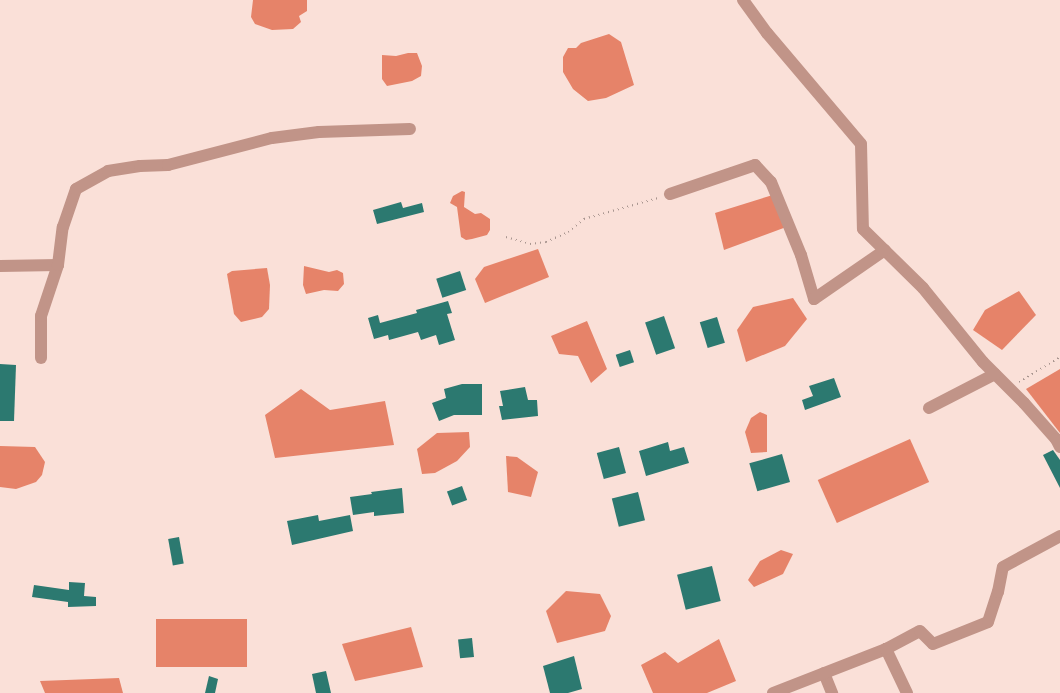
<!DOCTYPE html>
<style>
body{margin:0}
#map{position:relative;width:1060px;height:693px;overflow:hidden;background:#fae0d8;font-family:"Sofia Sans Condensed",sans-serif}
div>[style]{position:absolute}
.water>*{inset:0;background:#e68369;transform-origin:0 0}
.building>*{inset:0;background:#2c7970;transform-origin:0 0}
.path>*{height:2px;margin-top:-1px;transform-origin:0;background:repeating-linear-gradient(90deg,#a8958f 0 1px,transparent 0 5px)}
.minor>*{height:12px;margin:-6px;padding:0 6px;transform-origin:6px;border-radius:6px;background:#c19488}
span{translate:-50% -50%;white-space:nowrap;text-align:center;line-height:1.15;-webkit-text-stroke:5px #fcf1ee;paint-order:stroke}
</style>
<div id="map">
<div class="water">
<div style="clip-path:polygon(253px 0,307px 0,307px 11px,299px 16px,301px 22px,293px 29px,272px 30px,255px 24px,251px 17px)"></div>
<div style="clip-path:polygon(609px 34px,621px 42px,634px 85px,606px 98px,588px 101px,573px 89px,563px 72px,563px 57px,568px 48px,576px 48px,581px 43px)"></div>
<div style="clip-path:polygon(408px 53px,417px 53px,422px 66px,421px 76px,412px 81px,387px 86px,382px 79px,382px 55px,396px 56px)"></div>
<div style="clip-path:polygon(462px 191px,465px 192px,464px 207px,475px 214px,481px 213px,490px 219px,490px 230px,487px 235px,472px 239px,466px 240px,461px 237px,457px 207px,450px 203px,453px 196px)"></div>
<div style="clip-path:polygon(776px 194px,789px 226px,724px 250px,715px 213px)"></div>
<div style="clip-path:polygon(538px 249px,549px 277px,485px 303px,475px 279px,484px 267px)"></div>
<div style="clip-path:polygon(304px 266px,329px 272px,337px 270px,343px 273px,344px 284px,338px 291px,324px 290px,306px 294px,303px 285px)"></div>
<div style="clip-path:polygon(267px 268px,270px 285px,269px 309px,262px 317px,241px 322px,234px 314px,227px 274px,232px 271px)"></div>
<div style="clip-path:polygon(1019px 291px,1036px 315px,1002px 350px,973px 330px,985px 310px)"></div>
<div style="clip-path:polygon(793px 298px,807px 319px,785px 346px,746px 362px,737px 330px,753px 307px)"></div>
<div style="clip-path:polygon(587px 321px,607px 369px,591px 383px,578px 356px,559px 354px,551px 336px)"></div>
<div style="clip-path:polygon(1060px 369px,1060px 433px,1026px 389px)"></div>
<div style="clip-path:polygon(301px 389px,330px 410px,385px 401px,394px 445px,275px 458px,265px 415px)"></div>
<div style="clip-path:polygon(760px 412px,767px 415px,767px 452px,751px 453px,745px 432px,751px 418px)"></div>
<div style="clip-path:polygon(469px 432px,470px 447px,457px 461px,435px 473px,422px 474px,417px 449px,437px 433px)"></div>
<div style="left:910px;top:439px;width:47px;height:101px;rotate:66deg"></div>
<div style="clip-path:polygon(0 446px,35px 447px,45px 462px,42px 475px,36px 482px,16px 489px,0 487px)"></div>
<div style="clip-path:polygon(506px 456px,517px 457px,538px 472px,531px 497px,508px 492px)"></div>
<div style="clip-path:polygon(781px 550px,793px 554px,783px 574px,754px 587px,748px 580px,760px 561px)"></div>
<div style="clip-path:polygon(566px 591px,600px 594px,611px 616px,605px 631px,557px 643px,546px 611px)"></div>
<div style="left:247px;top:619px;width:48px;height:91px;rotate:90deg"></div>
<div style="clip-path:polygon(411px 627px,423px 667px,355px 681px,342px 644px)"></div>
<div style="clip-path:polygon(719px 639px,736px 681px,707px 693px,653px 693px,641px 665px,665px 652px,678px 663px)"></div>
<div style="clip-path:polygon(119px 678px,123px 693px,45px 693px,40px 681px)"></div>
</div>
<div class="building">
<div style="clip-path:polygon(401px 202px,403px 208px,422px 203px,424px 212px,377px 224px,373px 210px)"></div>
<div style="left:460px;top:271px;width:20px;height:25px;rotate:72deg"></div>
<div style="clip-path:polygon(448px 301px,452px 313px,447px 314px,455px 340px,439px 345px,436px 335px,421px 340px,418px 332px,389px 340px,388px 335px,374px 339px,368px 318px,378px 315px,380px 323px,417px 313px,416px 310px)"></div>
<div style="left:664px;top:316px;width:34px;height:20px;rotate:71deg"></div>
<div style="left:717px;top:317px;width:27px;height:18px;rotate:73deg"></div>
<div style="left:630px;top:350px;width:13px;height:15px;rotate:72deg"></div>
<div style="clip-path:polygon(0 364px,16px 365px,14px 421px,0 421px)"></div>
<div style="clip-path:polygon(834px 378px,841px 397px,805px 410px,802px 400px,813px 396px,809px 386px)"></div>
<div style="clip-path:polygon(462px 384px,482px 384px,482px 415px,454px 415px,439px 421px,432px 403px,446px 398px,444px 389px)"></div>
<div style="clip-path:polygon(525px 387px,528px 400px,537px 400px,538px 416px,502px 420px,499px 406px,503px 406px,500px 391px)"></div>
<div style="clip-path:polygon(668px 442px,670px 451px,684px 447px,689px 463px,646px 476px,639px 451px)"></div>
<div style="left:619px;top:447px;width:27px;height:23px;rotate:75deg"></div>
<div style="clip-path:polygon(1053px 450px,1060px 460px,1060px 488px,1043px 455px)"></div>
<div style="left:782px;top:454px;width:29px;height:34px;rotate:74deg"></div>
<div style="left:462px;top:486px;width:15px;height:16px;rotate:70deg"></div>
<div style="clip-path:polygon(402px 488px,404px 513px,374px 516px,374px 512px,353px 515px,350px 497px,372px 494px,371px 492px)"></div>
<div style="left:638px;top:492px;width:29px;height:27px;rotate:76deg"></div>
<div style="clip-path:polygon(318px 515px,319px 521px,350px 515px,353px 531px,292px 545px,287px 521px)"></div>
<div style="left:179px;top:537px;width:27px;height:11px;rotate:80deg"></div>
<div style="left:712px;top:566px;width:36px;height:36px;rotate:76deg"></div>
<div style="clip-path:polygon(69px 582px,85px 583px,84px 596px,96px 597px,96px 606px,68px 607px,68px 602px,32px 597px,34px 585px,69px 590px)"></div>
<div style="left:472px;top:638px;width:19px;height:14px;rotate:84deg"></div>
<div style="clip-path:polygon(574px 656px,582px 689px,568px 693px,550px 693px,543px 666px)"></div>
<div style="clip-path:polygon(326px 671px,331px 693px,316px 693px,312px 674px)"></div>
<div style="clip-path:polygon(209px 676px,218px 679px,215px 693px,205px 693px)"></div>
</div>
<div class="path">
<div style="left:506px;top:237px;width:25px;rotate:16deg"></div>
<div style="left:530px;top:244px;width:16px;rotate:-7deg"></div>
<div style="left:546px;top:242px;width:24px;rotate:-24deg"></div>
<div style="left:568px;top:232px;width:21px;rotate:-39deg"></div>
<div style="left:584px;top:219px;width:77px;rotate:-15.8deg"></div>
<div style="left:1019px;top:382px;width:48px;rotate:-31.4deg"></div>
</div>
<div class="minor">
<div style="left:743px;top:0;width:41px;rotate:54deg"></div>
<div style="left:767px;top:33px;width:145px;rotate:49.7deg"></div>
<div style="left:861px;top:144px;width:85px;rotate:88.7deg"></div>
<div style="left:863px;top:229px;width:84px;rotate:44.5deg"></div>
<div style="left:923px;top:288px;width:95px;rotate:51deg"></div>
<div style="left:983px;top:362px;width:58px;rotate:45deg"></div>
<div style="left:1024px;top:403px;width:48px;rotate:48.4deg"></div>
<div style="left:1056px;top:439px;width:9px;rotate:63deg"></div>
<div style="left:670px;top:194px;width:90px;rotate:-18.8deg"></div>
<div style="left:755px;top:165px;width:23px;rotate:47deg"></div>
<div style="left:771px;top:182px;width:79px;rotate:67.7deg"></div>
<div style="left:801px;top:255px;width:46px;rotate:73.5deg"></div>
<div style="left:814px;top:299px;width:86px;rotate:-34.6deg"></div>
<div style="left:0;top:266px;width:58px;rotate:-1deg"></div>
<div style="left:41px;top:358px;width:42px;rotate:-90deg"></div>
<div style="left:41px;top:316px;width:54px;rotate:-71.6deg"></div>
<div style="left:58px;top:265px;width:38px;rotate:-83deg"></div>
<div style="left:63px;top:227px;width:40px;rotate:-71.1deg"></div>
<div style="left:76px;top:189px;width:37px;rotate:-29deg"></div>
<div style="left:108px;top:171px;width:32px;rotate:-9deg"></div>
<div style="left:140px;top:166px;width:28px;rotate:-2deg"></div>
<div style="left:168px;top:165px;width:107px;rotate:-14.6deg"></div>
<div style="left:272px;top:138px;width:47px;rotate:-7.3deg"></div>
<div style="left:319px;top:132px;width:91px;rotate:-1.9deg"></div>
<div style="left:929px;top:408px;width:74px;rotate:-27.3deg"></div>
<div style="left:824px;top:673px;width:22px;rotate:68deg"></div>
<div style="left:773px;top:693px;width:121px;rotate:-21.3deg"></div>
<div style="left:907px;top:693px;width:49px;rotate:-115.5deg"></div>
<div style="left:886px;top:649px;width:38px;rotate:-28deg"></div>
<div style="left:920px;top:631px;width:18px;rotate:45deg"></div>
<div style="left:933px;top:644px;width:59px;rotate:-21.8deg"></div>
<div style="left:988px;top:622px;width:32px;rotate:-72deg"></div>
<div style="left:998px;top:592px;width:25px;rotate:-79deg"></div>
<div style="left:1003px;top:567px;width:65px;rotate:-28.5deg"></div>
</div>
</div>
